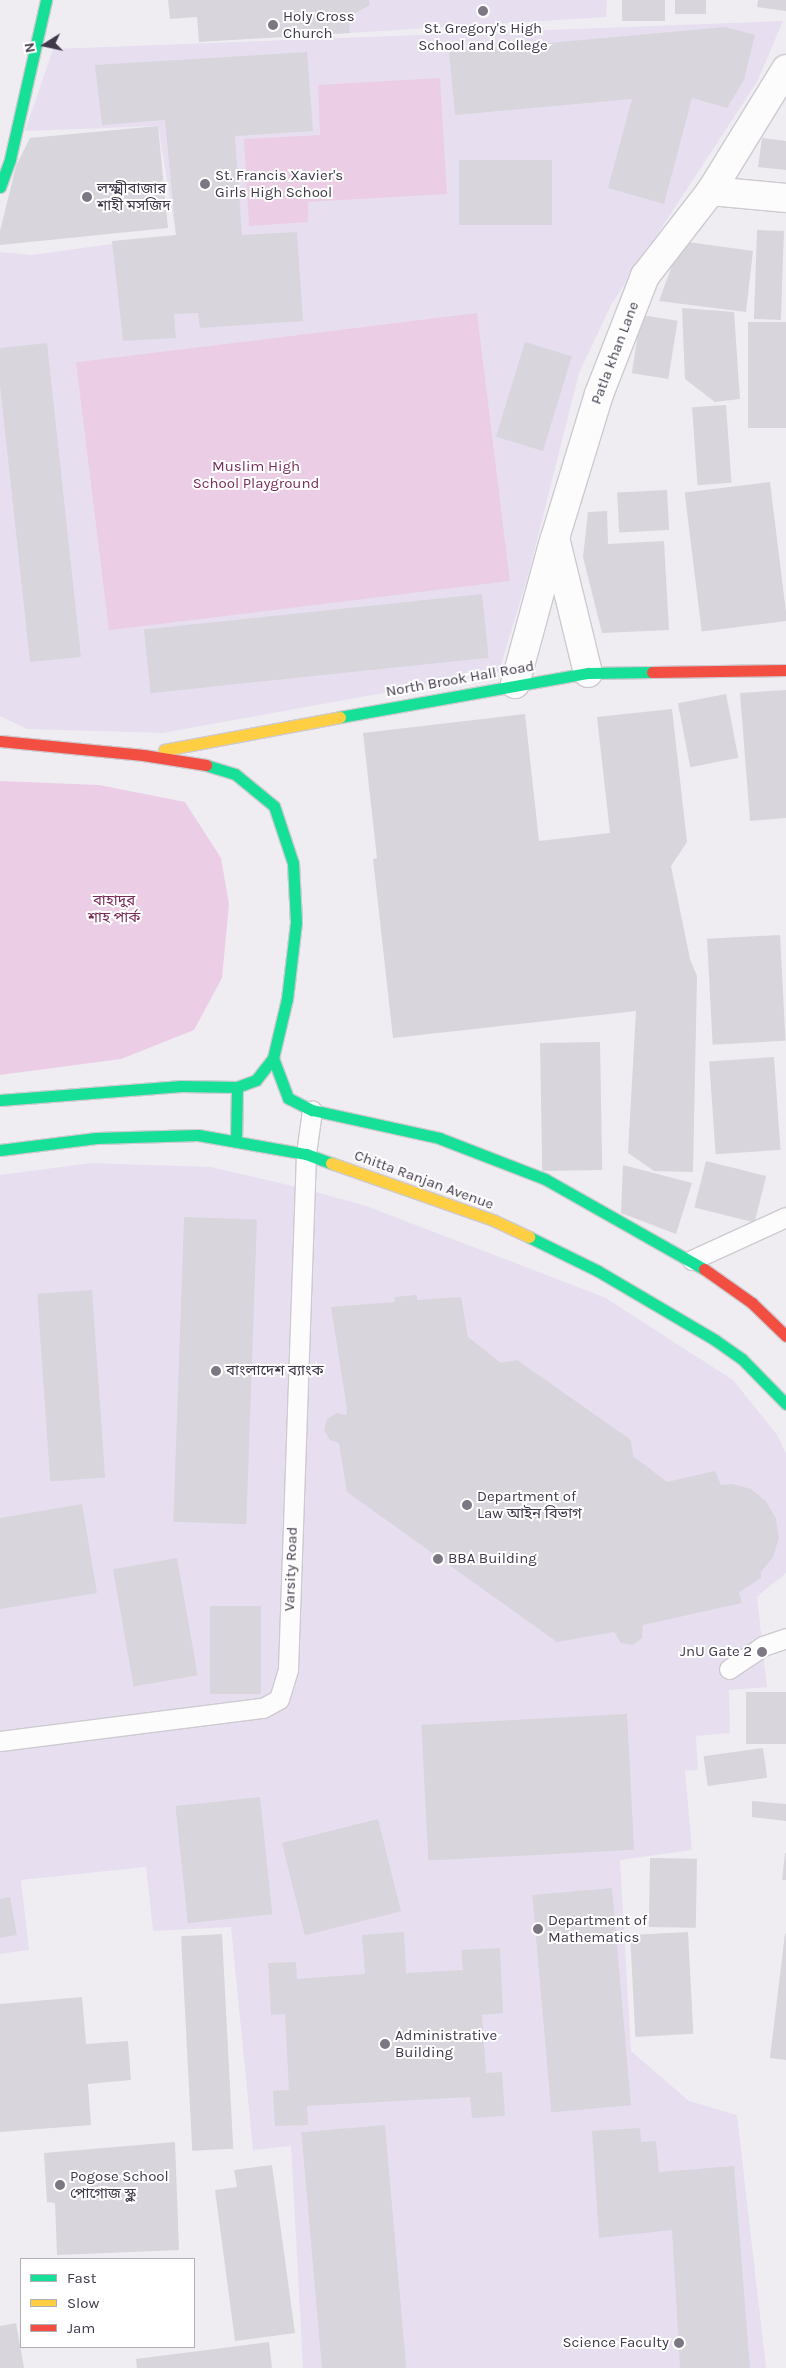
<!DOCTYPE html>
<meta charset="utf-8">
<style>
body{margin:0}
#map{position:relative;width:786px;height:2368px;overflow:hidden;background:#efedf2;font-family:Karla,"Noto Sans Bengali",sans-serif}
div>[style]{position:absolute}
.education>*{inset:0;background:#e7dfef}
.green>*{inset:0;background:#ebcee5;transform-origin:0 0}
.building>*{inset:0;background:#d8d5dc;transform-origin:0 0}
.roads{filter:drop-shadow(1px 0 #cdcad0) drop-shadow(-1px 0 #cdcad0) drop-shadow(0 1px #cdcad0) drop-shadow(0 -1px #cdcad0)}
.lane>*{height:19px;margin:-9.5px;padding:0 9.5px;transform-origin:9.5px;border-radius:9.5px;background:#fdfcfd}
.street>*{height:28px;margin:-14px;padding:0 14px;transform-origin:14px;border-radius:14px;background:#fdfcfd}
.fast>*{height:11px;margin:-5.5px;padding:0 5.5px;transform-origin:5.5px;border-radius:5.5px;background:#16e098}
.slow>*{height:11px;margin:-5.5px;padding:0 5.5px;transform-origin:5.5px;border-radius:5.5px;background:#ffcf43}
.jam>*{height:11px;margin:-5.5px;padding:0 5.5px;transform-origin:5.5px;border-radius:5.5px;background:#f24e42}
.dots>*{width:14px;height:14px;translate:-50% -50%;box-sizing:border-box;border:2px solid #fff;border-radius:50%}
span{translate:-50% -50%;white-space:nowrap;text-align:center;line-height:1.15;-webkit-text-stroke:4px #fff;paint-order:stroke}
.poi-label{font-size:15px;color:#3f3849}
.left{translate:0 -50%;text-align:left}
.right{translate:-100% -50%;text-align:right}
.street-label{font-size:15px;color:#3f3849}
.park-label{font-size:15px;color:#7a2c58}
.legend{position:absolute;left:20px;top:2258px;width:175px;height:90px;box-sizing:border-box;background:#fff;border:1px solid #b2afb6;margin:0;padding:6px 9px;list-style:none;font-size:15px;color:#3f3849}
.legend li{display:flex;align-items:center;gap:10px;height:25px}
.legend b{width:25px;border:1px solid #b2afb6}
.north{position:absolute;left:20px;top:20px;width:50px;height:50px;-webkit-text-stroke:4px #fff;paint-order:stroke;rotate:260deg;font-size:14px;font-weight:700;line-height:20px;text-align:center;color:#3f3849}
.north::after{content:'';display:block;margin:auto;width:18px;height:22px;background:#3f3849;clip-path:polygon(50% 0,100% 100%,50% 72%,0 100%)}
</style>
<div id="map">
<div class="education">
<div style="clip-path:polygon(369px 0,607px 0,606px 17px,350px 33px,349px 17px,370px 5px)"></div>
<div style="clip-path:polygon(783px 21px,757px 82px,611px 305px,579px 373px,529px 572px,499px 672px,163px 733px,27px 729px,0 716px,0 252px,32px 255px,176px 235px,158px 126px,25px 131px,53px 49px)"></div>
<div style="clip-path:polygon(91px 1163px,211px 1167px,305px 1189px,366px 1206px,604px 1297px,733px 1380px,778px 1436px,786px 1454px,786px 1573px,757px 1597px,767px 1687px,729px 1690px,730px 1733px,696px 1736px,698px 1770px,685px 1771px,692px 1850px,620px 1860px,631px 2051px,689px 2101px,737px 2115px,766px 2368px,303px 2368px,291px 2146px,253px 2150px,231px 1927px,153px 1931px,146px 1867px,21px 1880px,29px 1950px,0 1954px,0 1175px)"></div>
</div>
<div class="green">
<div style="clip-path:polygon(440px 78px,447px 194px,308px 202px,308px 222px,249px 226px,244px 139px,320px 135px,318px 85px)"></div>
<div style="left:477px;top:313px;width:270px;height:404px;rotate:83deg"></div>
<div style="clip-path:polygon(0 781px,99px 785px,185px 802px,221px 858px,229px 904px,222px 978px,194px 1030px,121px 1059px,0 1075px)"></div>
</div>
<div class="building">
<div style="clip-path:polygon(168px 0,369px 0,370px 5px,349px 17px,350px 33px,199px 42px,197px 17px,170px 19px)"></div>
<div style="left:622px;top:0;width:43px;height:21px"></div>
<div style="left:675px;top:0;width:31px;height:14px"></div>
<div style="clip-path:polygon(758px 0,786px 0,786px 11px,757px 7px)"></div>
<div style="clip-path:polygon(725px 27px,755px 35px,744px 80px,727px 108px,692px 98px,664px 204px,608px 188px,632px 99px,455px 115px,449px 52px)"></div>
<div style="clip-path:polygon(307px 52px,313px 131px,235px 136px,242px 235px,297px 232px,303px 321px,200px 328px,198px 313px,174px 314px,176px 338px,123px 341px,112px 241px,176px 235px,165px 120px,102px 125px,95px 65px)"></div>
<div style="clip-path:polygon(158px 126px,168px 228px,0 245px,0 231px,16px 166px,30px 138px)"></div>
<div style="clip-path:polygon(762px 138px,786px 141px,786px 170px,758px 167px)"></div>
<div style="left:552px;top:160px;width:65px;height:93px;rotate:90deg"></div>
<div style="left:757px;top:230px;width:27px;height:89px;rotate:2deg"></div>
<div style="clip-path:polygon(681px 241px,753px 251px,746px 312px,659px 301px)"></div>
<div style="clip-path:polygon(682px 308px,734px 312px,740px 399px,715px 402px,685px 379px)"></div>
<div style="left:641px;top:315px;width:37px;height:59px;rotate:9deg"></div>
<div style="left:786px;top:322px;width:106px;height:38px;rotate:90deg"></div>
<div style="left:525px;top:342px;width:49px;height:99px;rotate:17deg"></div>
<div style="clip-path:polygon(47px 343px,81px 657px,30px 662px,0 385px,0 348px)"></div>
<div style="left:726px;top:405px;width:78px;height:34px;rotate:86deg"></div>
<div style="left:770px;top:482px;width:140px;height:86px;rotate:83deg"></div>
<div style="left:667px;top:490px;width:40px;height:50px;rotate:87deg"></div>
<div style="clip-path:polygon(607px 511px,608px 544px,664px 541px,669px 630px,602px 633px,583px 557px,588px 512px)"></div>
<div style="left:482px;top:594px;width:64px;height:340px;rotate:84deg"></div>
<div style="clip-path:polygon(786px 690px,786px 818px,750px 821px,740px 693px)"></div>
<div style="left:726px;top:694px;width:65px;height:49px;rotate:79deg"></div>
<div style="clip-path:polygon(672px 709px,687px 842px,671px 866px,690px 959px,697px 976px,693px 1172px,654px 1171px,628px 1153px,636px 1011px,393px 1038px,373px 859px,377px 858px,363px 733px,525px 714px,539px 841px,610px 833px,597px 717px)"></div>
<div style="left:780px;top:935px;width:106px;height:73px;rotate:87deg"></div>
<div style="left:600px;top:1042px;width:128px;height:60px;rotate:89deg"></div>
<div style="left:774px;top:1057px;width:93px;height:65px;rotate:86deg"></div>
<div style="left:706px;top:1161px;width:62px;height:48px;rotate:14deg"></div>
<div style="clip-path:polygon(623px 1165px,692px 1183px,676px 1234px,621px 1213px)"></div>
<div style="left:184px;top:1217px;width:73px;height:305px;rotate:2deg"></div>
<div style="left:92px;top:1290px;width:188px;height:55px;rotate:86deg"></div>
<div style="clip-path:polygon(417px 1295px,417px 1300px,461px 1297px,468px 1337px,501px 1363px,517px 1360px,631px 1440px,633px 1456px,667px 1482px,715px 1471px,721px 1485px,732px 1484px,751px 1489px,766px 1501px,776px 1519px,779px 1538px,773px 1557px,761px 1572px,761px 1578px,739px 1592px,742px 1603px,643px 1625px,642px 1638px,633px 1645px,621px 1643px,614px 1632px,557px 1642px,347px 1492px,339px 1443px,330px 1440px,324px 1430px,327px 1419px,337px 1413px,346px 1415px,347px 1409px,331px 1307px,395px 1302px,394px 1297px)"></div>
<div style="clip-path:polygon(82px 1504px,97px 1593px,0 1609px,0 1518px)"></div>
<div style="left:177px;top:1558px;width:119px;height:65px;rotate:80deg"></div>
<div style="left:210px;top:1606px;width:51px;height:88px"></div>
<div style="left:786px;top:1692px;width:52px;height:40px;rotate:90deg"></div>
<div style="left:627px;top:1714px;width:136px;height:206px;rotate:87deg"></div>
<div style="left:763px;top:1748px;width:30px;height:60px;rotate:82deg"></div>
<div style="left:260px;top:1797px;width:118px;height:85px;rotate:84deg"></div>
<div style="clip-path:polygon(752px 1801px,786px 1804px,786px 1821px,752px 1817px)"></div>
<div style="left:378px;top:1819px;width:95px;height:99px;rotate:76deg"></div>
<div style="clip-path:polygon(785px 1853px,786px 1853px,786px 1880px,782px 1880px)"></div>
<div style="left:650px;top:1858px;width:47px;height:69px;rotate:1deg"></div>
<div style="left:612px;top:1888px;width:218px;height:80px;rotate:85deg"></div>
<div style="clip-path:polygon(10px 1897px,17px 1935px,0 1938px,0 1899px)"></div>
<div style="clip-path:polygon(404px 1932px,406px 1973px,463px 1970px,461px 1950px,500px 1948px,503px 2013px,482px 2015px,486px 2073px,502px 2072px,505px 2116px,472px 2118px,470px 2097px,307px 2106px,308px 2125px,275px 2126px,273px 2091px,289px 2090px,285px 2014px,271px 2015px,268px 1963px,296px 1962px,297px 1979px,365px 1974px,362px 1935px)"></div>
<div style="left:688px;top:1932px;width:102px;height:58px;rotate:87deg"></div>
<div style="clip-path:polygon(785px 1933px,786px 1934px,786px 2060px,770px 2058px)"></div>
<div style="left:222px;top:1934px;width:215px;height:41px;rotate:87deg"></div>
<div style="clip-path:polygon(82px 1997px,86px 2044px,128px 2041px,131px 2080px,88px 2084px,91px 2125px,0 2132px,0 2004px)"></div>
<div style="left:385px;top:2125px;width:244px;height:84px;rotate:85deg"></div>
<div style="clip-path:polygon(640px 2128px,641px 2142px,656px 2141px,659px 2172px,734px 2166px,750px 2368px,680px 2368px,672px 2230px,599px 2238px,592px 2131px)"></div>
<div style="clip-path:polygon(175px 2142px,179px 2250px,57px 2255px,55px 2203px,47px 2202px,44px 2153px)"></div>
<div style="clip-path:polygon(272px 2165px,295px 2333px,235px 2341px,215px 2190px,237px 2187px,234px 2170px)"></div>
<div style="clip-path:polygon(16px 2323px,24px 2368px,0 2368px,0 2326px)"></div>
<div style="clip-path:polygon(269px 2342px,272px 2368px,137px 2368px,136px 2359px)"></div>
</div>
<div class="roads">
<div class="lane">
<div style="left:692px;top:1260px;width:103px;rotate:-24.6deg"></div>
<div style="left:729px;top:1669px;width:41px;rotate:-34.1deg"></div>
<div style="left:763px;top:1646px;width:24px;rotate:-19deg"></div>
<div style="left:0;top:1741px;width:265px;rotate:-7.2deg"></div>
<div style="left:263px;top:1708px;width:18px;rotate:-29deg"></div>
<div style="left:279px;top:1699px;width:31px;rotate:-73deg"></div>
<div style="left:288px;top:1669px;width:515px;rotate:-88deg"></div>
<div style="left:306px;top:1154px;width:44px;rotate:-82.2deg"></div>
</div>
<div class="street">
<div style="left:711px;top:191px;width:75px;rotate:5.3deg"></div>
<div style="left:588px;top:673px;width:139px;rotate:-103.7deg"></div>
<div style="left:555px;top:538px;width:151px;rotate:-73deg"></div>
<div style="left:599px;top:394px;width:127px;rotate:-68.7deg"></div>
<div style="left:645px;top:276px;width:108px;rotate:-52.2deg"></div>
<div style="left:711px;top:191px;width:143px;rotate:-58.4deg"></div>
<div style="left:515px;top:684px;width:149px;rotate:-74.8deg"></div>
</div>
<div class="fast">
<div style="left:0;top:187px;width:30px;rotate:-70deg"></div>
<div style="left:10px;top:159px;width:163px;rotate:-77.2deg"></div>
<div style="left:340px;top:717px;width:252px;rotate:-10.1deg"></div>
<div style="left:588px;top:673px;width:64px;rotate:-0.9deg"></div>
<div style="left:273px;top:1058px;width:43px;rotate:69.4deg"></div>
<div style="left:288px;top:1098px;width:27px;rotate:27deg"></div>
<div style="left:312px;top:1110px;width:130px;rotate:12.4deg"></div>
<div style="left:439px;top:1138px;width:114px;rotate:21.1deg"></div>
<div style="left:545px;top:1179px;width:183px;rotate:29.5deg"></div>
<div style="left:0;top:1100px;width:182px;rotate:-4.4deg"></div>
<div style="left:181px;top:1086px;width:56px;rotate:1deg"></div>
<div style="left:237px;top:1087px;width:20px;rotate:-20deg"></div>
<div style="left:256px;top:1080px;width:28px;rotate:-52deg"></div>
<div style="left:273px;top:1058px;width:61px;rotate:-76.7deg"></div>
<div style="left:287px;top:999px;width:78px;rotate:-83.3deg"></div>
<div style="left:296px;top:922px;width:59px;rotate:-92.9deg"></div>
<div style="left:293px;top:863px;width:60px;rotate:-108.4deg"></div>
<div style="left:274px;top:806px;width:50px;rotate:-140.6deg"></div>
<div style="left:235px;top:774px;width:30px;rotate:-163deg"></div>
<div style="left:236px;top:1140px;width:53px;rotate:-88.9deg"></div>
<div style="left:0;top:1150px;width:97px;rotate:-7.1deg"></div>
<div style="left:96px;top:1138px;width:102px;rotate:-1.7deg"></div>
<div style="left:198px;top:1135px;width:110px;rotate:10deg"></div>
<div style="left:306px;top:1154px;width:27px;rotate:20deg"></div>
<div style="left:529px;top:1237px;width:77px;rotate:26.2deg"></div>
<div style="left:598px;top:1271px;width:136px;rotate:30.5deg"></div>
<div style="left:715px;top:1340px;width:33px;rotate:35deg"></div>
<div style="left:742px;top:1359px;width:63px;rotate:45.6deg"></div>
</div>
<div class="slow">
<div style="left:164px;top:750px;width:179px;rotate:-10.6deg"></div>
<div style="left:331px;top:1163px;width:172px;rotate:19.4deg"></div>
<div style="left:493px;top:1220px;width:40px;rotate:25deg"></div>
</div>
<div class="jam">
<div style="left:652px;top:672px;width:134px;rotate:-0.9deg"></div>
<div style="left:0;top:741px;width:144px;rotate:5.6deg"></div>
<div style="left:143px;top:755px;width:64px;rotate:9deg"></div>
<div style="left:704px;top:1269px;width:59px;rotate:35.3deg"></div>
<div style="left:752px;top:1303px;width:47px;rotate:44.1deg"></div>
</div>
</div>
<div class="dots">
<div style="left:483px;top:11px;background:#7d7784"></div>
<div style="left:273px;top:25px;background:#7d7784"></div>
<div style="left:205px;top:184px;background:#7d7784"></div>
<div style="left:87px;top:197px;background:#7d7784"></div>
<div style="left:216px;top:1371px;background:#7d7784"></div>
<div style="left:467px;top:1505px;background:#7d7784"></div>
<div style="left:438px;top:1559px;background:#7d7784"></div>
<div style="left:762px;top:1652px;background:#7d7784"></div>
<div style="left:538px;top:1929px;background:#7d7784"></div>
<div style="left:385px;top:2044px;background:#7d7784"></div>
<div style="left:60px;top:2185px;background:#7d7784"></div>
<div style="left:679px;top:2343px;background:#7d7784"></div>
</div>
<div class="poi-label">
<span class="left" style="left:283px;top:25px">Holy Cross<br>Church</span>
<span style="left:483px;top:37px">St. Gregory's High<br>School and College</span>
<span class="left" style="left:215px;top:184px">St. Francis Xavier's<br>Girls High School</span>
<span class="left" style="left:97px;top:197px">লক্ষ্মীবাজার<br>শাহী মসজিদ</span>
<span class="left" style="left:226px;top:1371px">বাংলাদেশ ব্যাংক</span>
<span class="left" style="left:477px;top:1505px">Department of<br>Law আইন বিভাগ</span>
<span class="left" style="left:448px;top:1559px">BBA Building</span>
<span class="right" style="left:752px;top:1652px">JnU Gate 2</span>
<span class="left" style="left:548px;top:1929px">Department of<br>Mathematics</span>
<span class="left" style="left:395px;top:2044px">Administrative<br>Building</span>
<span class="left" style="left:70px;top:2185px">Pogose School<br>পোগোজ স্কুল</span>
<span class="right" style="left:669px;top:2343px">Science Faculty</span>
</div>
<div class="street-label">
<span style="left:615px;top:353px;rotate:-69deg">Patla khan Lane</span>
<span style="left:460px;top:679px;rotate:-10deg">North Brook Hall Road</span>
<span style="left:424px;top:1180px;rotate:20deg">Chitta Ranjan Avenue</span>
<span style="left:291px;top:1569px;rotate:-88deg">Varsity Road</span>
</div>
<div class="park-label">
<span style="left:256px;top:475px">Muslim High<br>School Playground</span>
<span style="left:114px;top:909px">বাহাদুর<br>শাহ পার্ক</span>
</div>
<ul class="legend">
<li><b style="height:6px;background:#16e098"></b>Fast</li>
<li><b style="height:6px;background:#ffcf43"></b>Slow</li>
<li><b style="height:6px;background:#f24e42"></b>Jam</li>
</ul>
<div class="north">N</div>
</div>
